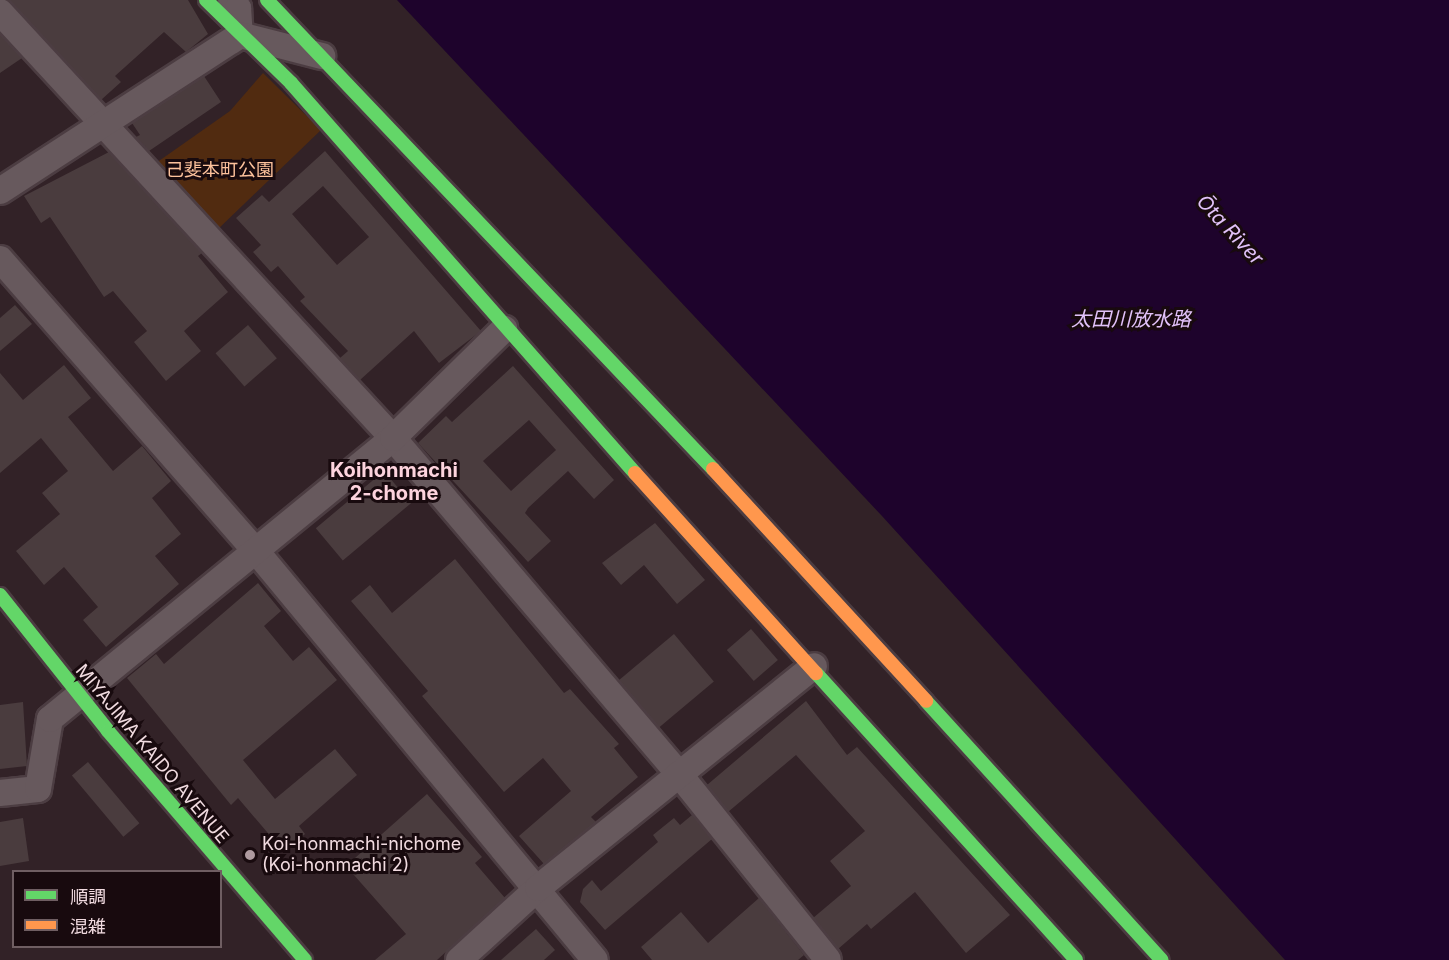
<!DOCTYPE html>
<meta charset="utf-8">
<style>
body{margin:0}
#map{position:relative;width:1449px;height:960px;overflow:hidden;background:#322227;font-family:Inter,"Noto Sans JP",sans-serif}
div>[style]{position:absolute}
.green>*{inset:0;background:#512b10}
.water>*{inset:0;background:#1e032c}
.building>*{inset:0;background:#4a3c3e;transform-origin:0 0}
.roads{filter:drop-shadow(2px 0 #4c3d42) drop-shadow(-2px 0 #4c3d42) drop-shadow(0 2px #4c3d42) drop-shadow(0 -2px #4c3d42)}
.street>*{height:26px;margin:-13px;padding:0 13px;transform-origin:13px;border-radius:13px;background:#67595d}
.fast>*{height:14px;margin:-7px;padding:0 7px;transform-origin:7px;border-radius:7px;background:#63d668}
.slow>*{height:14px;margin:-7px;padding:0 7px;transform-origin:7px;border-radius:7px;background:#ff974d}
.dots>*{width:16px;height:16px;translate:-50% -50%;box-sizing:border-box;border:3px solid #180a0e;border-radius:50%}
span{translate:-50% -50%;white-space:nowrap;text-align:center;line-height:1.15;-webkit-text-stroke:6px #180a0e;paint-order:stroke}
.park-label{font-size:18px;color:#fdc29c}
.street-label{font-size:18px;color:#f1dbe0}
.poi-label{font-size:18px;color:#f1dbe0}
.left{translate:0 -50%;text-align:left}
.water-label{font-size:20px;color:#e2c2fa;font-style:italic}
.neighbourhood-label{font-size:20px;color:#fdd3dd;font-weight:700}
.legend{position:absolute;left:12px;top:870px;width:210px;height:78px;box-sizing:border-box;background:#180a0e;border:2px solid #6f5e62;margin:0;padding:8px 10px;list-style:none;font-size:18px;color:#f1dbe0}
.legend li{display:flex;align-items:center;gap:12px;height:30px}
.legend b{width:30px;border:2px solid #6f5e62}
</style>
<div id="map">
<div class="green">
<div style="clip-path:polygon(263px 73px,321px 130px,215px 232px,156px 163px,230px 111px)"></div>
</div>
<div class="water">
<div style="clip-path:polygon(397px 0,1449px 0,1449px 960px,1285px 960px,882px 516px)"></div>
</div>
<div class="building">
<div style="clip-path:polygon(8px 0,188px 0,208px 34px,186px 52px,164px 32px,115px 76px,121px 82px,101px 100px)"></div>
<div style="clip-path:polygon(0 34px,22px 58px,0 73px)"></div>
<div style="clip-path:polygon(204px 76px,221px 102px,149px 151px,136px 137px,140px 135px,132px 123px)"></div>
<div style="clip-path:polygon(evenodd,325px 151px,481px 331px,439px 363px,414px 331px,360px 380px,340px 358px,348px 351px,300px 301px,305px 297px,278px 266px,271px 272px,253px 252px,261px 245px,236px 218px,262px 195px,269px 202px,325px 151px,323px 186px,369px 237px,337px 265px,292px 214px,323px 186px)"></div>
<div style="clip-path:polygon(109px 152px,202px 253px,198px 256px,228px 292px,184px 331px,201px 351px,166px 381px,134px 342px,147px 331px,113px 291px,104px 297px,50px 217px,41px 223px,24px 196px)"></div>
<div style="clip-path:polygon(15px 305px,32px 324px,0 351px,0 318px)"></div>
<div style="left:248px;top:325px;width:44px;height:43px;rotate:49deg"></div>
<div style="clip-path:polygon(64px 365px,91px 398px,68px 417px,113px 471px,142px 446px,171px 481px,152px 498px,181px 534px,155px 556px,179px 584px,106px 647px,83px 620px,98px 607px,64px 567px,44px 585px,16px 551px,60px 514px,42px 493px,68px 471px,41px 438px,0 473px,0 373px,23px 400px)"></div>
<div style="clip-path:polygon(evenodd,513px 366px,614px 480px,594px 499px,568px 471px,528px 508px,525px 513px,551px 541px,528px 562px,418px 443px,446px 416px,452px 422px,513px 366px,529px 420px,556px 450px,511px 491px,483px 461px,529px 420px)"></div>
<div style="left:384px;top:471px;width:42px;height:89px;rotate:50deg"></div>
<div style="clip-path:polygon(655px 523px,705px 580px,677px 604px,644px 565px,621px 585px,602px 563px)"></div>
<div style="clip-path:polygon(455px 559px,564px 693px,570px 689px,619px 744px,614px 748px,638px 777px,591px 817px,596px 822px,544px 864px,519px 836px,571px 791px,543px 758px,504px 792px,422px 696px,428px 691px,351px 601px,370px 585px,392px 613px)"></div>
<div style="clip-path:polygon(258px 583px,281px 611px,264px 626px,293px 661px,309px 647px,337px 680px,243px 760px,275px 799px,335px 749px,357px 775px,299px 826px,305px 834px,284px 852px,238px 798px,231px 805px,127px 678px,156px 654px,164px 664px)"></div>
<div style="left:751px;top:629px;width:41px;height:32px;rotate:49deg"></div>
<div style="left:674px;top:634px;width:62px;height:72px;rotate:50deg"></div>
<div style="clip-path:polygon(806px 701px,847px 755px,857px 747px,1010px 915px,966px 953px,915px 892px,871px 929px,867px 924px,838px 949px,813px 918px,851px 886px,830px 861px,865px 831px,796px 755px,728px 812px,707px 785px)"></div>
<div style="clip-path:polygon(23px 702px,27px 766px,0 769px,0 705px)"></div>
<div style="left:88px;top:762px;width:80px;height:21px;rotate:50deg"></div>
<div style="clip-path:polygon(427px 794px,482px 857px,475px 863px,505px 898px,437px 960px,375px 960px,406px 934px,346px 866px)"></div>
<div style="clip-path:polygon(692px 815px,712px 839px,605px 930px,580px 902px,583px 889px,592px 880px,601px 891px,658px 842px,653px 835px,674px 818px,680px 825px)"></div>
<div style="clip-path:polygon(23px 818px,29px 861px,0 866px,0 822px)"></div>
<div style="clip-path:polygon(759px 898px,804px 955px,798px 960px,652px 960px,641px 947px,681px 912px,708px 943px)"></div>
<div style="clip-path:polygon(536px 929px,555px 950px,544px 960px,501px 960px)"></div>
</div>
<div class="roads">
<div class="street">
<div style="left:231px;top:0;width:11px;rotate:49deg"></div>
<div style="left:238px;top:8px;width:27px;rotate:86deg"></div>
<div style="left:240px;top:35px;width:85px;rotate:14.4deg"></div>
<div style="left:0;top:12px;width:580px;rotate:47.31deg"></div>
<div style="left:393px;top:438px;width:441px;rotate:49.6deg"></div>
<div style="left:679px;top:774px;width:238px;rotate:51.3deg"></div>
<div style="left:0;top:191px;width:286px;rotate:-33deg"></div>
<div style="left:0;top:259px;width:388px;rotate:48.8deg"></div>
<div style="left:256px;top:551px;width:531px;rotate:50.35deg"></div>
<div style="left:0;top:793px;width:38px;rotate:-6deg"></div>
<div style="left:38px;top:789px;width:71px;rotate:-80.3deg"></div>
<div style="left:50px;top:719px;width:443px;rotate:-39.3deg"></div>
<div style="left:393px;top:438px;width:156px;rotate:-44.5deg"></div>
<div style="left:459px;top:960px;width:107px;rotate:-42.3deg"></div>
<div style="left:538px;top:888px;width:354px;rotate:-38.8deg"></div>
</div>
<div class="fast">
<div style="left:206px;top:0;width:119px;rotate:44.3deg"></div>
<div style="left:291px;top:83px;width:520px;rotate:48.59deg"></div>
<div style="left:267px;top:0;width:647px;rotate:46.44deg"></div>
<div style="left:0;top:595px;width:174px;rotate:51.5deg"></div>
<div style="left:108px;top:731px;width:302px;rotate:49.3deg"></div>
<div style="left:816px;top:673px;width:387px;rotate:47.8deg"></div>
<div style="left:926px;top:701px;width:350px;rotate:47.7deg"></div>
</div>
<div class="slow">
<div style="left:713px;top:469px;width:315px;rotate:47.4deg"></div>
<div style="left:635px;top:473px;width:270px;rotate:47.9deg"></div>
</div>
</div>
<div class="dots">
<div style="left:250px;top:855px;background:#ae9a9f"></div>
</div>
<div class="park-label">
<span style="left:220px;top:170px">己斐本町公園</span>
</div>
<div class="street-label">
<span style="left:152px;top:754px;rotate:50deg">MIYAJIMA KAIDO AVENUE</span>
</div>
<div class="poi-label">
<span class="left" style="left:262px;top:855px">Koi-honmachi-nichome<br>(Koi-honmachi 2)</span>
</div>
<div class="water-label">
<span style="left:1230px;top:230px;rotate:47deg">Ōta River</span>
<span style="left:1131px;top:319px">太田川放水路</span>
</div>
<div class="neighbourhood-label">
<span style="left:394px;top:482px">Koihonmachi<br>2-chome</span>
</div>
<ul class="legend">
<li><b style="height:8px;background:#63d668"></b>順調</li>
<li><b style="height:8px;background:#ff974d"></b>混雑</li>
</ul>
</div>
